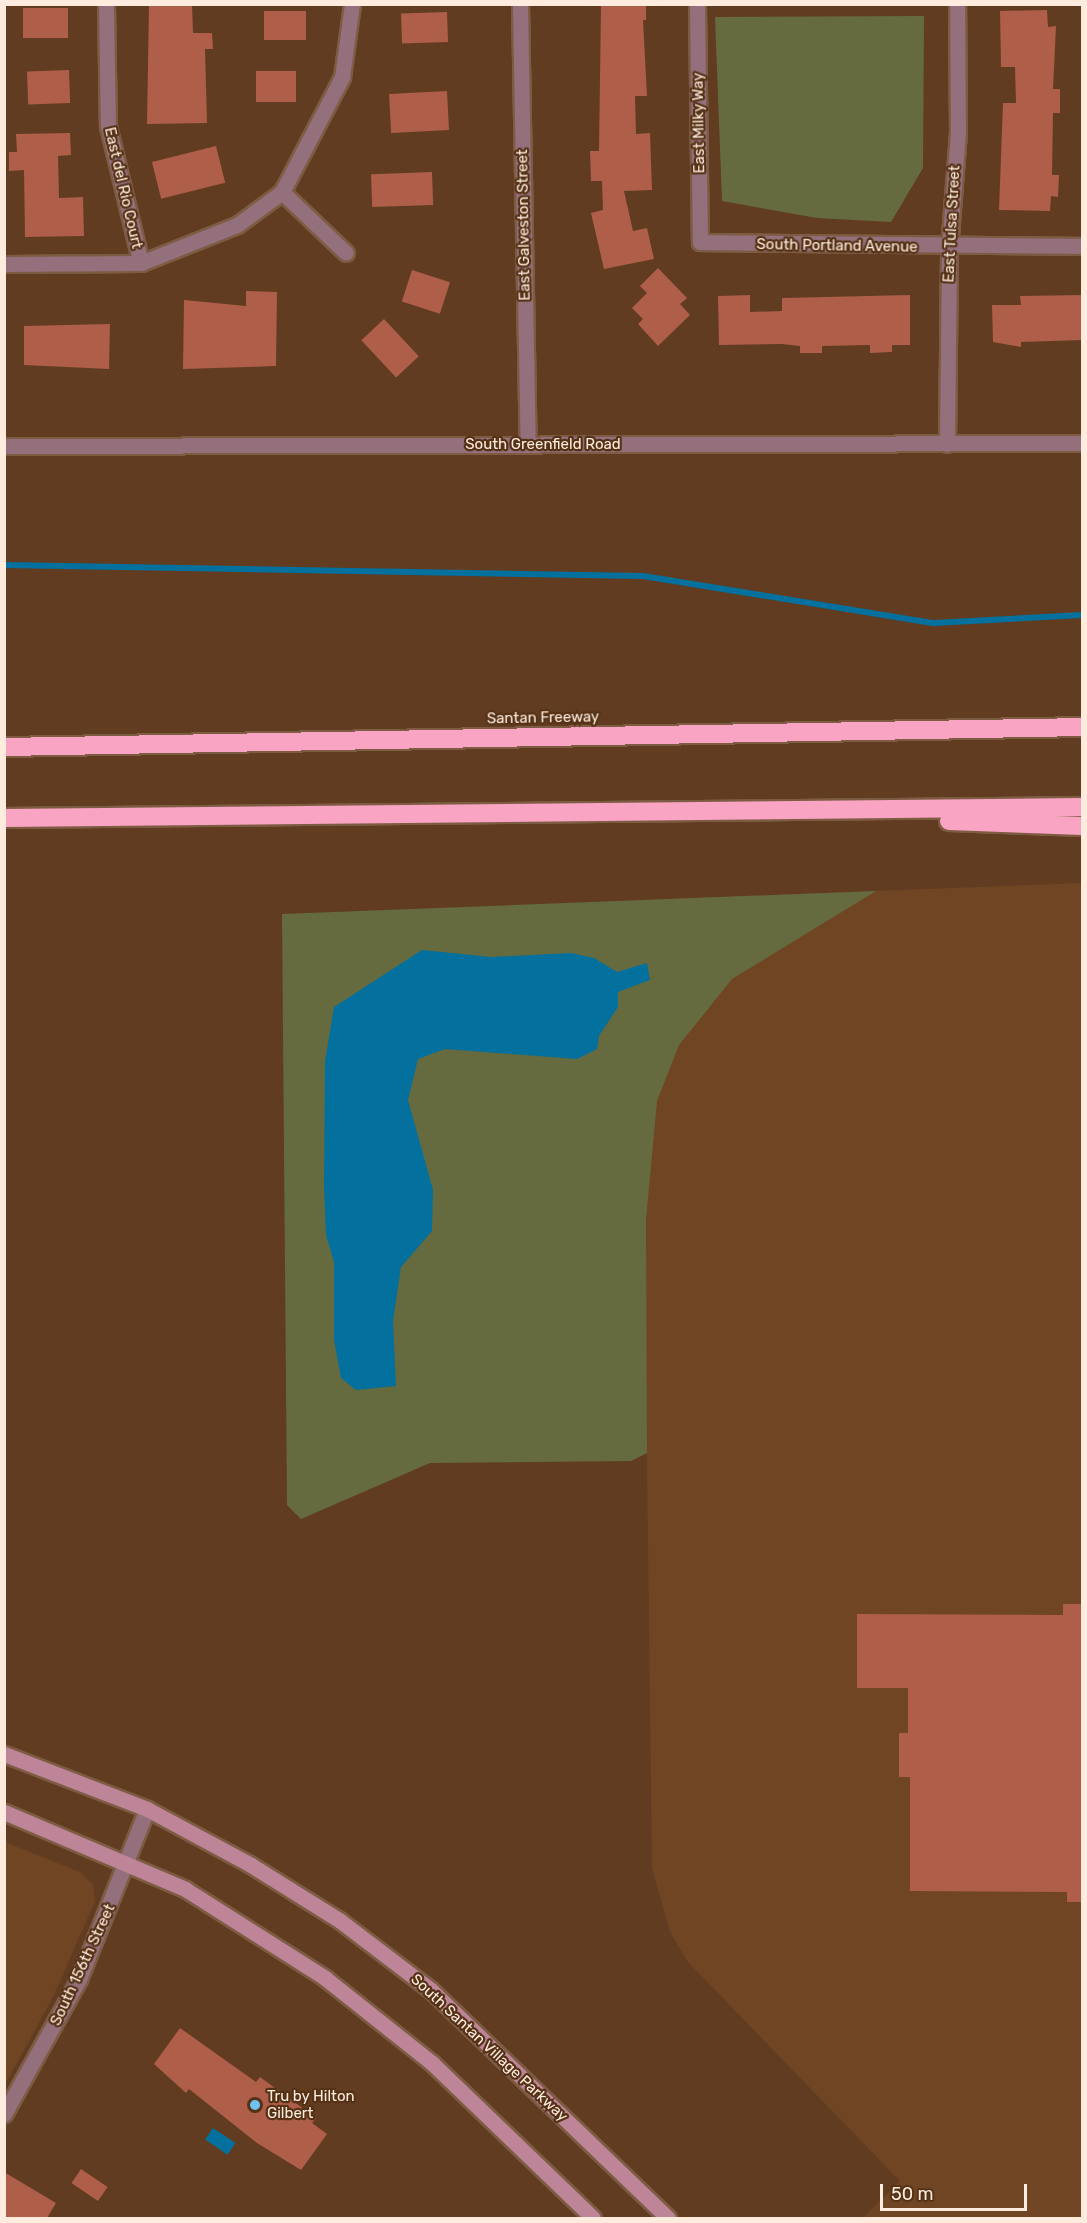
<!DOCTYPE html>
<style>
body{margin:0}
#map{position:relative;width:1087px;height:2223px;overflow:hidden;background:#613c21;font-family:Rubik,sans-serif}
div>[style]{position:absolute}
.built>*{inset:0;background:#704524}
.green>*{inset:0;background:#656b3e}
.water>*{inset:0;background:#03709d;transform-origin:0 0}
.stream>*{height:6px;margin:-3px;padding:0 3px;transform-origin:3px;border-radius:3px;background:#03709d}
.building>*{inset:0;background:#ae5e49;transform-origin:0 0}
.roads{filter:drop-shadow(2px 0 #7d5c43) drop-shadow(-2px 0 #7d5c43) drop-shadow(0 2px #7d5c43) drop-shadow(0 -2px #7d5c43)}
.minor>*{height:15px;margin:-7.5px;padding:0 7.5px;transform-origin:7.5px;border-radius:7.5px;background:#946f7c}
.secondary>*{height:15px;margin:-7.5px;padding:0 7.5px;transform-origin:7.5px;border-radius:7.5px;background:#be8599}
.motorway>*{height:18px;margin:-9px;padding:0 9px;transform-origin:9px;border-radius:9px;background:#faa4c4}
.dots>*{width:16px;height:16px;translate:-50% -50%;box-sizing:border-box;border:3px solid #553216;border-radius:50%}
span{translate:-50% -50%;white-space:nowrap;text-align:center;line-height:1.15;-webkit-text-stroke:4.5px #553216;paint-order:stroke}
.street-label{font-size:15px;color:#ffecdf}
.poi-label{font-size:15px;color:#ffecdf}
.left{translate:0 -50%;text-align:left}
.frame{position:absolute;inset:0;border:6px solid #ffecdf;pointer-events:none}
.scale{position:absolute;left:880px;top:2184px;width:147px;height:27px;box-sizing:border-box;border:3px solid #ffecdf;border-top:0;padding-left:8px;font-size:18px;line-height:21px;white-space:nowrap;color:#ffecdf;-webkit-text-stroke:4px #553216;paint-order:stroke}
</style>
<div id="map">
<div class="built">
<div style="clip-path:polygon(1082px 883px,1082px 2218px,863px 2218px,900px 2181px,688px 1962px,670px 1932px,652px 1868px,640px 900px)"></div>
<div style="clip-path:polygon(5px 1842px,80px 1872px,93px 1885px,95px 1901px,55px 1993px,5px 2085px)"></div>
</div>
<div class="green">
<div style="clip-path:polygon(924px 16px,923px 168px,891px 222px,817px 218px,722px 201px,715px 17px)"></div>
<div style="clip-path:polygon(876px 891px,732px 979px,679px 1045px,657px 1101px,646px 1220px,647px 1453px,631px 1461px,430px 1463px,301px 1519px,287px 1505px,282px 914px)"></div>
</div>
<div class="water">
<div style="clip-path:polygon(422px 950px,491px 957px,571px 953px,594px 958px,617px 972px,647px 963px,650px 980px,618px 992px,618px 1007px,599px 1036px,597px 1049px,577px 1059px,445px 1049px,418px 1059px,408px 1100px,433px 1190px,432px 1231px,401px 1267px,393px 1321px,396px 1386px,356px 1390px,341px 1378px,334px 1340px,334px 1262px,326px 1235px,324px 1186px,325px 1061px,334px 1007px)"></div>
<div style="left:213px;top:2128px;width:27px;height:14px;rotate:34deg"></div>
</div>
<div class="stream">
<div style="left:4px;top:565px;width:639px;rotate:0.99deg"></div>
<div style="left:643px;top:576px;width:295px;rotate:9.2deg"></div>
<div style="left:934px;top:623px;width:148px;rotate:-3.1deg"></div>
</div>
<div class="building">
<div style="clip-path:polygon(149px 4px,192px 4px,193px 33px,212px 33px,213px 49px,205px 49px,207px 123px,147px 124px)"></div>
<div style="clip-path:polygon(601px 4px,646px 4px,646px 20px,643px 20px,647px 96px,635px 96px,636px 134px,650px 133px,652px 190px,624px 191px,633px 231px,647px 228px,654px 259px,604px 269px,591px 213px,603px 210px,602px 181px,591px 181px,590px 151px,599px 151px)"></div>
<div style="left:68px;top:8px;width:30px;height:45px;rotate:90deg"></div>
<div style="clip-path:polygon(1047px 10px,1048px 27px,1056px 26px,1053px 89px,1060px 89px,1060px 113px,1053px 113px,1052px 175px,1059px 175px,1058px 197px,1051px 196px,1050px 211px,999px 210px,1003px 103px,1016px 103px,1015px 67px,1001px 67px,1000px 11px)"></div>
<div style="left:264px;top:11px;width:42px;height:29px"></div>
<div style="left:447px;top:12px;width:30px;height:46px;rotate:88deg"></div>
<div style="left:69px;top:70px;width:33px;height:42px;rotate:88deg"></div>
<div style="left:256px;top:71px;width:40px;height:31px"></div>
<div style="left:447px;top:91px;width:39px;height:58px;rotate:87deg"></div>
<div style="clip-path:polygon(70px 133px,71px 155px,58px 156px,59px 198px,83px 197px,84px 236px,25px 237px,24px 170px,9px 171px,9px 152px,17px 152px,16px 134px)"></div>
<div style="left:216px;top:146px;width:38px;height:66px;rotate:76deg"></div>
<div style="left:432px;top:172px;width:33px;height:61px;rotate:88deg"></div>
<div style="clip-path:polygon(658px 268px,687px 298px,680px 304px,690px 315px,658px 346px,638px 324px,643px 319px,632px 308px,647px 293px,640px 286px)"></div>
<div style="left:412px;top:270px;width:40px;height:33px;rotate:18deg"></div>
<div style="clip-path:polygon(246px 291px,277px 292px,276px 366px,183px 369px,184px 300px,246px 306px)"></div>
<div style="clip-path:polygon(750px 295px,750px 312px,782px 311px,782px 298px,910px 295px,910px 345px,892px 345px,892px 352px,870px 353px,870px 345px,822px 346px,822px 353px,800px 353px,800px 346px,782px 344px,719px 345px,718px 296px)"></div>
<div style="clip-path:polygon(1083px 295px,1083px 340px,1021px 342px,1021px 347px,993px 342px,992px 305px,1021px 305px,1020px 296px)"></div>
<div style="left:384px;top:319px;width:51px;height:31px;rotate:47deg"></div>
<div style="clip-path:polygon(110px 324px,109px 369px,24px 365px,24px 326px)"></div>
<div style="clip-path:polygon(1063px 1604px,1083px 1604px,1083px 1902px,1067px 1902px,1067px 1892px,910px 1891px,910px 1777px,899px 1777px,899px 1733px,908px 1733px,908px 1688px,857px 1688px,857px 1614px,1063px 1615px)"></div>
<div style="clip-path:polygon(180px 2028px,256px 2082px,260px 2077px,316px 2118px,312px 2123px,327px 2134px,301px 2170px,257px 2143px,189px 2089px,186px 2093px,154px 2064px)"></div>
<div style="left:81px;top:2169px;width:32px;height:17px;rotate:34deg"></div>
<div style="clip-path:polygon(4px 2172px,56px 2203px,47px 2218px,4px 2218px)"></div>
</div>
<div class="roads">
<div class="minor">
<div style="left:106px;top:4px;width:122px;rotate:89.1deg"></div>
<div style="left:108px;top:126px;width:141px;rotate:76.5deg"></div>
<div style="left:520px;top:4px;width:441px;rotate:89deg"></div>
<div style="left:697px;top:4px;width:238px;rotate:89.3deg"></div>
<div style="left:700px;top:242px;width:382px;rotate:0.6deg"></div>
<div style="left:282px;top:192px;width:88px;rotate:43.6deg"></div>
<div style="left:4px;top:264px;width:137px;rotate:-0.4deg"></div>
<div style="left:141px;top:263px;width:103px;rotate:-21.6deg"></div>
<div style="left:237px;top:225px;width:56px;rotate:-36.3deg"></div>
<div style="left:282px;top:192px;width:130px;rotate:-62.4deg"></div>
<div style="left:342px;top:77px;width:74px;rotate:-82.2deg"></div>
<div style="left:947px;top:444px;width:195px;rotate:-89.4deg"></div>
<div style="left:949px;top:249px;width:116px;rotate:-85.6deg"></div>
<div style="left:958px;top:133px;width:129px;rotate:-90.4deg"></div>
<div style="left:4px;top:446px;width:1078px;rotate:-0.16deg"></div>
<div style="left:4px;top:2114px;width:154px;rotate:-60.9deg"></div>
<div style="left:79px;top:1979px;width:183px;rotate:-68.2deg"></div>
</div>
<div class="secondary">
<div style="left:4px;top:1754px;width:153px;rotate:21deg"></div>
<div style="left:147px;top:1809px;width:118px;rotate:28.3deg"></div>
<div style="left:251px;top:1865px;width:104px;rotate:32deg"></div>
<div style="left:339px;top:1920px;width:116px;rotate:37.3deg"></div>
<div style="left:431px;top:1990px;width:329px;rotate:43.9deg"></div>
<div style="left:4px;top:1812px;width:197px;rotate:23deg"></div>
<div style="left:185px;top:1889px;width:166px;rotate:32.4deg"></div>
<div style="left:325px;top:1978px;width:137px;rotate:38.5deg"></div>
<div style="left:432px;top:2063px;width:223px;rotate:43.9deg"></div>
</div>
<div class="motorway">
<div style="left:4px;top:747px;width:1078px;rotate:-1.06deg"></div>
<div style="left:4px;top:818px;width:1078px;rotate:-0.58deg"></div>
<div style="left:949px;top:821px;width:133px;rotate:2.2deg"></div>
</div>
</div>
<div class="dots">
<div style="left:255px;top:2105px;background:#6ec2f3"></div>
</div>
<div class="street-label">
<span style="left:699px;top:123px;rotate:-91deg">East Milky Way</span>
<span style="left:123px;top:188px;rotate:77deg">East del Rio Court</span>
<span style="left:952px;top:224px;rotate:-87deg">East Tulsa Street</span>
<span style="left:524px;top:225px;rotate:-91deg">East Galveston Street</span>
<span style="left:837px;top:246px;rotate:1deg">South Portland Avenue</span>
<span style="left:543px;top:445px">South Greenfield Road</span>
<span style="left:543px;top:718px;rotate:-1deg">Santan Freeway</span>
<span style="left:83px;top:1965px;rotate:-65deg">South 156th Street</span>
<span style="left:489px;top:2048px;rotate:43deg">South Santan Village Parkway</span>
</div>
<div class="poi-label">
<span class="left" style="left:267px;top:2105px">Tru by Hilton<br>Gilbert</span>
</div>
<div class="frame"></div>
<div class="scale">50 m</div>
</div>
